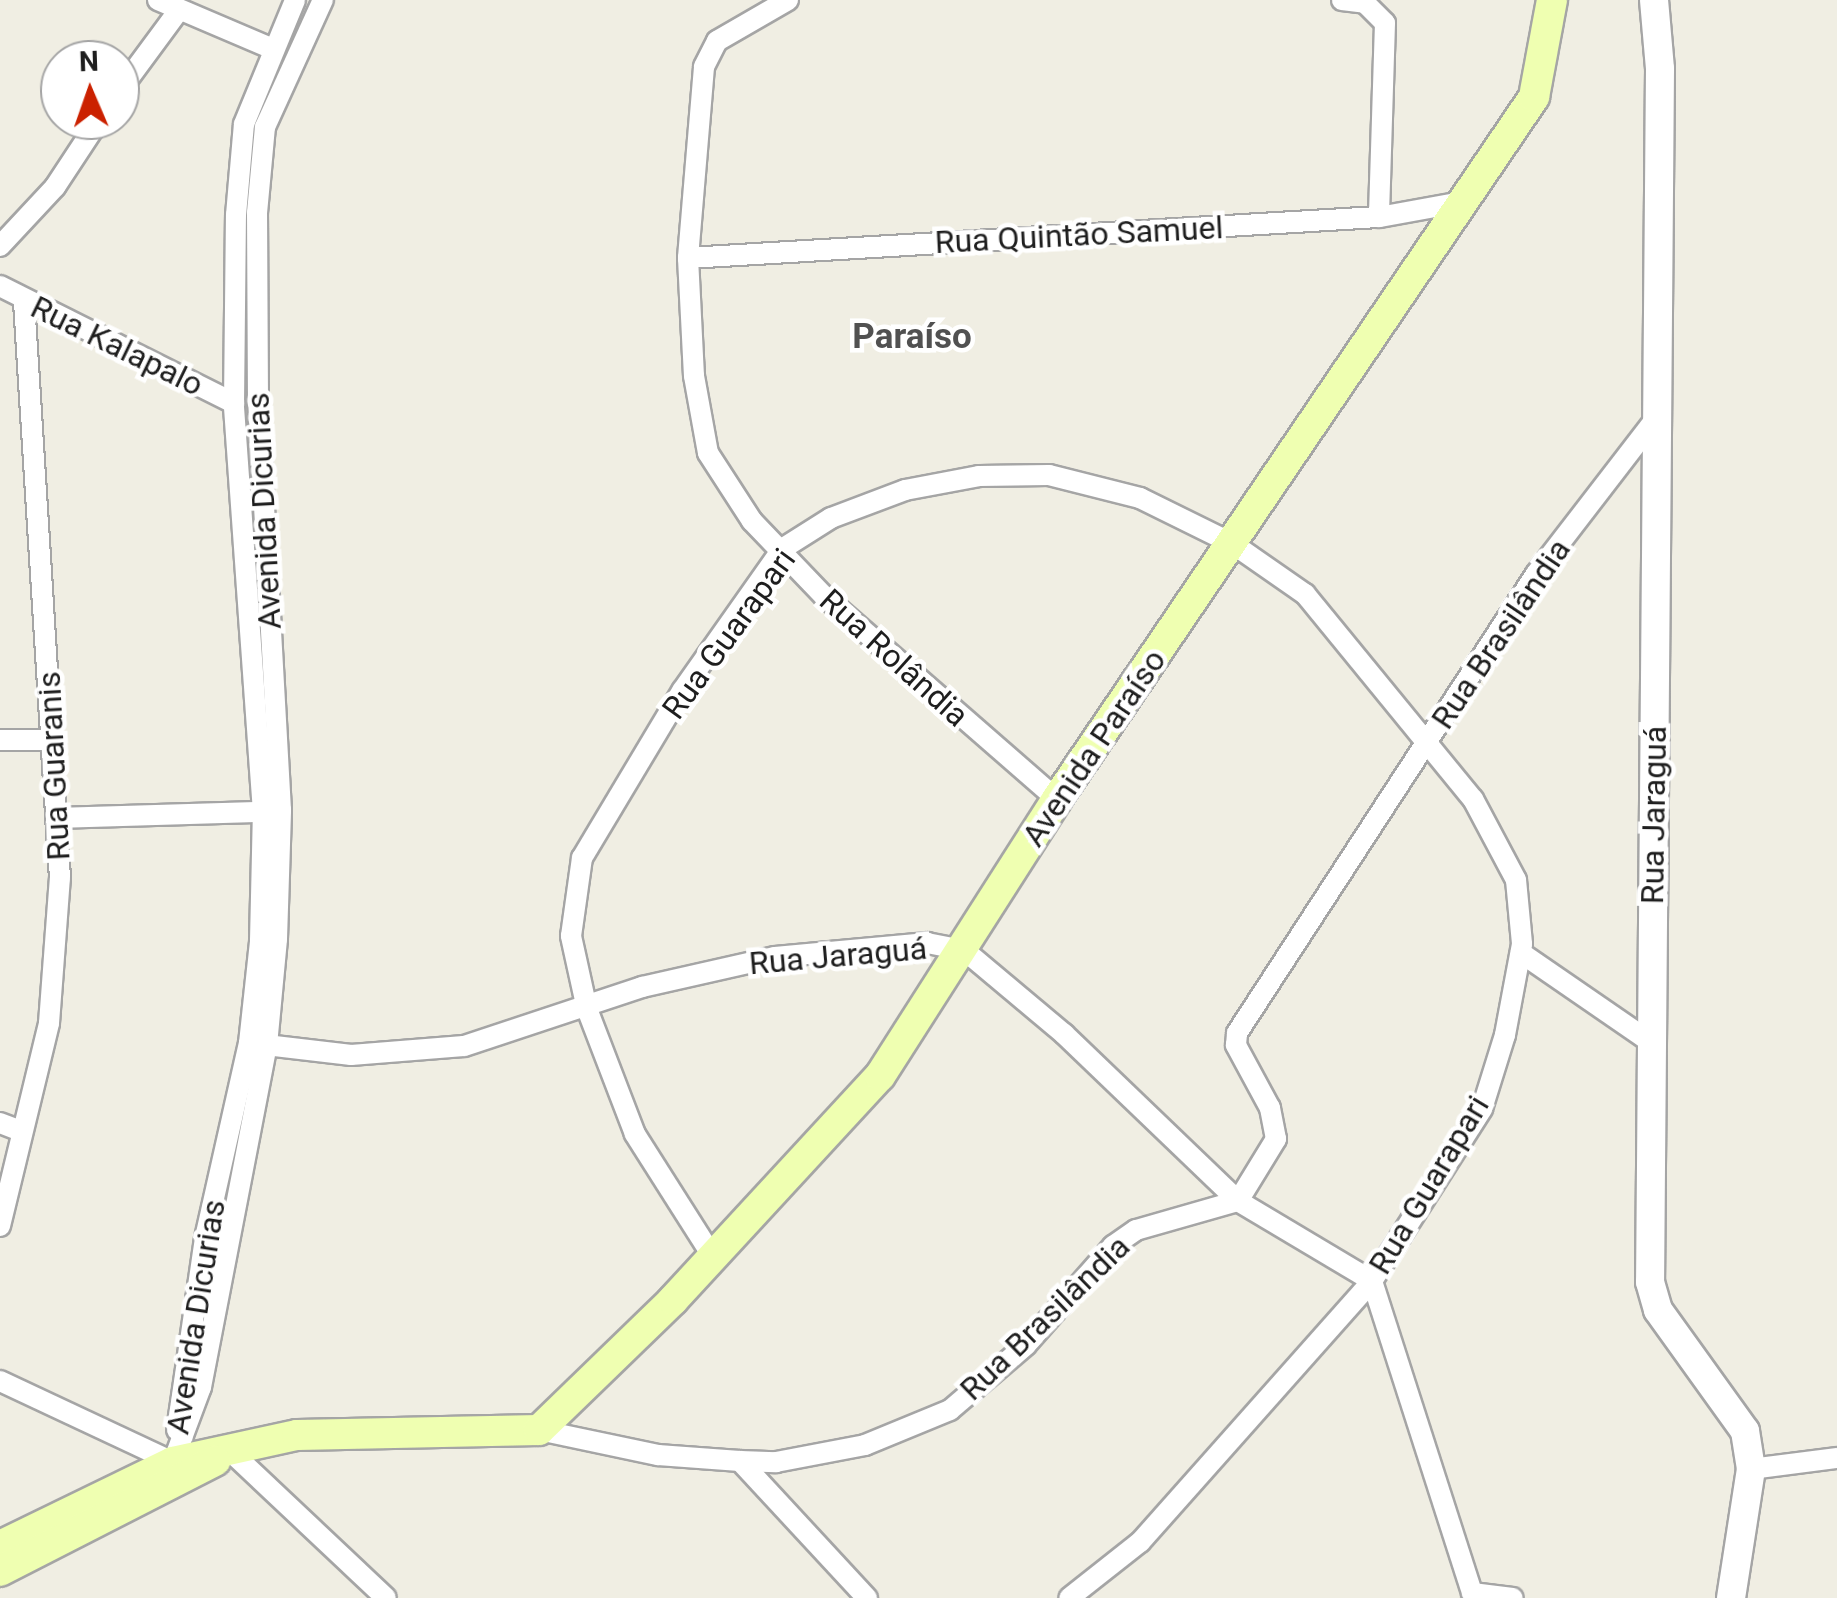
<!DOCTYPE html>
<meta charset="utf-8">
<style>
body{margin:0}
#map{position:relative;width:1837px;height:1598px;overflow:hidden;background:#f0eee3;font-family:Roboto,sans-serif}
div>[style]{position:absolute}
.roads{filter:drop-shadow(2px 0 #a5a5a5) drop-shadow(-2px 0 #a5a5a5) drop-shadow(0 2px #a5a5a5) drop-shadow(0 -2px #a5a5a5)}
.minor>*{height:20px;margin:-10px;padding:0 10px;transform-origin:10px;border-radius:10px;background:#fff}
.tertiary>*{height:28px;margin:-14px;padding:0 14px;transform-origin:14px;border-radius:14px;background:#fff}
.secondary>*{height:30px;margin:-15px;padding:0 15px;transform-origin:15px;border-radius:15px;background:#efffb1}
span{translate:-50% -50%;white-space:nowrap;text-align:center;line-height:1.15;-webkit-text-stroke:9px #fff;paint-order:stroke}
.street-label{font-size:32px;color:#1e1e1e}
.neighbourhood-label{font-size:35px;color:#515151;font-weight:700}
.north{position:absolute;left:40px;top:40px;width:100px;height:100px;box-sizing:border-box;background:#fff;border:2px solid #a5a5a5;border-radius:50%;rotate:358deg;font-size:28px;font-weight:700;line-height:40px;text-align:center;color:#1e1e1e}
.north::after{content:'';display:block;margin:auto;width:35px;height:45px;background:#cb2100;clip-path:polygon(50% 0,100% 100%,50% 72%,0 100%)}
</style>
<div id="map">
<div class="roads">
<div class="minor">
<div style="left:158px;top:0;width:125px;rotate:23.1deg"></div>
<div style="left:788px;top:0;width:82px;rotate:150deg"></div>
<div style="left:717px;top:41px;width:29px;rotate:117deg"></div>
<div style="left:704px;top:67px;width:192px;rotate:94.8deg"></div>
<div style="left:688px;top:258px;width:118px;rotate:87.1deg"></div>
<div style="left:694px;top:376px;width:78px;rotate:79.7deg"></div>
<div style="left:708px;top:453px;width:81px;rotate:57.1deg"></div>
<div style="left:752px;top:521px;width:104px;rotate:46.2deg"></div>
<div style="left:824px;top:596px;width:309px;rotate:41.1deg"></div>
<div style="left:1342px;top:0;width:23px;rotate:7deg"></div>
<div style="left:1365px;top:3px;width:28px;rotate:45deg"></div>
<div style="left:1385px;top:23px;width:194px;rotate:91.8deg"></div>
<div style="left:120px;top:90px;width:99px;rotate:-53.6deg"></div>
<div style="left:0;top:246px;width:81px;rotate:-47deg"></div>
<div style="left:55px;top:187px;width:80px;rotate:-56.7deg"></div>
<div style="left:688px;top:258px;width:692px;rotate:-3.4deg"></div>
<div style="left:1379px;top:217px;width:89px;rotate:-10.3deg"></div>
<div style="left:0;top:286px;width:262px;rotate:26.6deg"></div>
<div style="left:0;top:740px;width:53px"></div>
<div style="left:57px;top:818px;width:206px;rotate:-1.7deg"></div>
<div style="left:1521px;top:953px;width:155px;rotate:34.5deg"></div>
<div style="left:249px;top:1043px;width:103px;rotate:6.7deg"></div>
<div style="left:351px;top:1055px;width:113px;rotate:-4.6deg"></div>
<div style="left:464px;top:1046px;width:188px;rotate:-18.3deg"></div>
<div style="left:642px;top:987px;width:136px;rotate:-12.7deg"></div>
<div style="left:775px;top:957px;width:153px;rotate:-5.3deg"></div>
<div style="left:927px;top:943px;width:38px;rotate:11deg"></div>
<div style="left:964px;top:950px;width:131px;rotate:40deg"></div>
<div style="left:1064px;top:1034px;width:241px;rotate:43.8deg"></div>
<div style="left:1238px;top:1201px;width:156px;rotate:30.8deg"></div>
<div style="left:1372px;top:1281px;width:328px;rotate:72.2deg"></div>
<div style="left:0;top:1123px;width:22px;rotate:21deg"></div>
<div style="left:0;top:1226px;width:209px;rotate:-76.4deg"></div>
<div style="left:49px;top:1023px;width:145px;rotate:-85.7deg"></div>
<div style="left:60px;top:878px;width:578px;rotate:-93.57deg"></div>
<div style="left:713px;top:1257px;width:146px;rotate:-122.4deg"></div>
<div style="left:635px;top:1134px;width:134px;rotate:-111deg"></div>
<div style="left:587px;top:1009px;width:75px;rotate:-102.4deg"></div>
<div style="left:571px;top:936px;width:79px;rotate:-82deg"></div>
<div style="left:582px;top:858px;width:195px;rotate:-59.1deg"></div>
<div style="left:682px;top:691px;width:174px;rotate:-54.8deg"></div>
<div style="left:782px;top:549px;width:58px;rotate:-32.3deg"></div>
<div style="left:831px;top:518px;width:79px;rotate:-20.7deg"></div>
<div style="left:905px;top:490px;width:75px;rotate:-10.7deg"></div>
<div style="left:979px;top:476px;width:70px;rotate:-0.8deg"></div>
<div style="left:1049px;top:475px;width:94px;rotate:14.2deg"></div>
<div style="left:1140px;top:498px;width:104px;rotate:26.3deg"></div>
<div style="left:1233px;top:544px;width:88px;rotate:34.8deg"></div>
<div style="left:1305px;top:594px;width:265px;rotate:50.7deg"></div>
<div style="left:1473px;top:799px;width:92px;rotate:62deg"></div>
<div style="left:1516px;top:880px;width:64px;rotate:84.6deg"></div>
<div style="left:1522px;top:944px;width:93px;rotate:100.6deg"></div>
<div style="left:1505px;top:1035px;width:77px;rotate:107.3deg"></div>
<div style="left:1482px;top:1109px;width:204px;rotate:122.6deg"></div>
<div style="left:1372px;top:1281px;width:349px;rotate:131.6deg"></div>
<div style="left:1140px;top:1542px;width:90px;rotate:141.7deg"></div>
<div style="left:0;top:1381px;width:191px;rotate:25.1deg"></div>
<div style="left:177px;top:1430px;width:194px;rotate:-81.7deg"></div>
<div style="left:205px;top:1238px;width:200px;rotate:-77.3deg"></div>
<div style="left:249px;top:1043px;width:103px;rotate:-83.8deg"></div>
<div style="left:260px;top:941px;width:129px;rotate:-88.7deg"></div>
<div style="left:263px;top:812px;width:410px;rotate:-94.1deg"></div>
<div style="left:234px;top:403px;width:188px;rotate:-89.4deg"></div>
<div style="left:236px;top:215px;width:91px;rotate:-85deg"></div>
<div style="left:244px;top:124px;width:134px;rotate:-67.6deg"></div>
<div style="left:539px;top:1430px;width:122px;rotate:11.9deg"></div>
<div style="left:658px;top:1455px;width:82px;rotate:4.2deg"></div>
<div style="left:740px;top:1461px;width:36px;rotate:2deg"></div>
<div style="left:776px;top:1462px;width:91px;rotate:-10.8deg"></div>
<div style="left:865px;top:1445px;width:92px;rotate:-22.4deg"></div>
<div style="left:950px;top:1410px;width:100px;rotate:-40.5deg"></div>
<div style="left:1026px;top:1345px;width:132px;rotate:-48.7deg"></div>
<div style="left:1113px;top:1246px;width:28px;rotate:-35deg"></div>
<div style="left:1136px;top:1230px;width:106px;rotate:-15.9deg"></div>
<div style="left:1238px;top:1201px;width:73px;rotate:-58.5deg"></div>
<div style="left:1276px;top:1139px;width:32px;rotate:-101deg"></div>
<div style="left:1270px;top:1108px;width:72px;rotate:-118.4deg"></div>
<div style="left:1236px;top:1045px;width:12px;rotate:-85deg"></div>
<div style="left:1237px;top:1033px;width:548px;rotate:-56.92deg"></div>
<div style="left:1536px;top:574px;width:197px;rotate:-52.4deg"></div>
<div style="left:230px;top:1451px;width:214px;rotate:43.3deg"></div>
<div style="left:740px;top:1461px;width:187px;rotate:47.2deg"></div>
<div style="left:173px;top:1462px;width:80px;rotate:-69.5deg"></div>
<div style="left:201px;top:1387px;width:348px;rotate:-79.1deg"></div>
<div style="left:267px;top:1045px;width:106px;rotate:-84.6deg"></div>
<div style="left:277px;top:939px;width:129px;rotate:-88.2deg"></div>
<div style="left:281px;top:810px;width:409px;rotate:-93.2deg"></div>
<div style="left:258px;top:402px;width:189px;rotate:-90.3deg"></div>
<div style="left:257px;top:213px;width:86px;rotate:-84.7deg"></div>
<div style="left:265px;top:127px;width:140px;rotate:-65.5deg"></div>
<div style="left:1751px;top:1469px;width:87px;rotate:-7.3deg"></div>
<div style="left:1472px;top:1593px;width:41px;rotate:7deg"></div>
</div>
<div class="tertiary">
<div style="left:1654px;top:0;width:69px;rotate:85deg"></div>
<div style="left:1660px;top:69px;width:1213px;rotate:90.47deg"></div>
<div style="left:1650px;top:1282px;width:29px;rotate:74deg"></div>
<div style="left:1658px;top:1310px;width:149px;rotate:54.3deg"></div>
<div style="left:1745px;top:1431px;width:38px;rotate:81deg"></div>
<div style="left:1751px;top:1469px;width:131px;rotate:98.8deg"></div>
</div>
<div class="secondary">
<div style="left:0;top:1546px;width:192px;rotate:-25.9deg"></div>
<div style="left:173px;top:1462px;width:127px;rotate:-12.3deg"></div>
<div style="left:297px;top:1435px;width:242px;rotate:-1.2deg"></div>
<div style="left:539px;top:1430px;width:187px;rotate:-44.1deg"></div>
<div style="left:673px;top:1300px;width:305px;rotate:-47.3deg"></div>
<div style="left:880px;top:1076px;width:329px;rotate:-57.4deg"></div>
<div style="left:1057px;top:799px;width:849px;rotate:-55.8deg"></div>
<div style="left:1534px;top:97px;width:99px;rotate:-79.5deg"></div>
<div style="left:0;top:1571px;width:242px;rotate:-27.1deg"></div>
</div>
</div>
<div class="street-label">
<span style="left:1079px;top:235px;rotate:-3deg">Rua Quintão Samuel</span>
<span style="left:117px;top:346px;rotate:26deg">Rua Kalapalo</span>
<span style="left:264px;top:511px;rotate:-93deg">Avenida Dicurias</span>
<span style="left:729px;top:634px;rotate:-54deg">Rua Guarapari</span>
<span style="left:1501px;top:634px;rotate:-56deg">Rua Brasilândia</span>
<span style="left:894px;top:658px;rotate:42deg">Rua Rolândia</span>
<span style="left:1094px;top:748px;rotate:-56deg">Avenida Paraíso</span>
<span style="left:54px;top:766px;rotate:-93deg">Rua Guaranis</span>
<span style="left:1654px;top:815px;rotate:-89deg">Rua Jaraguá</span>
<span style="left:838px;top:956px;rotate:-5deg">Rua Jaraguá</span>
<span style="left:1429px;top:1185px;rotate:-59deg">Rua Guarapari</span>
<span style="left:196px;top:1317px;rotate:-81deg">Avenida Dicurias</span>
<span style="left:1045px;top:1318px;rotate:-44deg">Rua Brasilândia</span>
</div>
<div class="neighbourhood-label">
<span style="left:912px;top:337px">Paraíso</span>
</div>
<div class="north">N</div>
</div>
